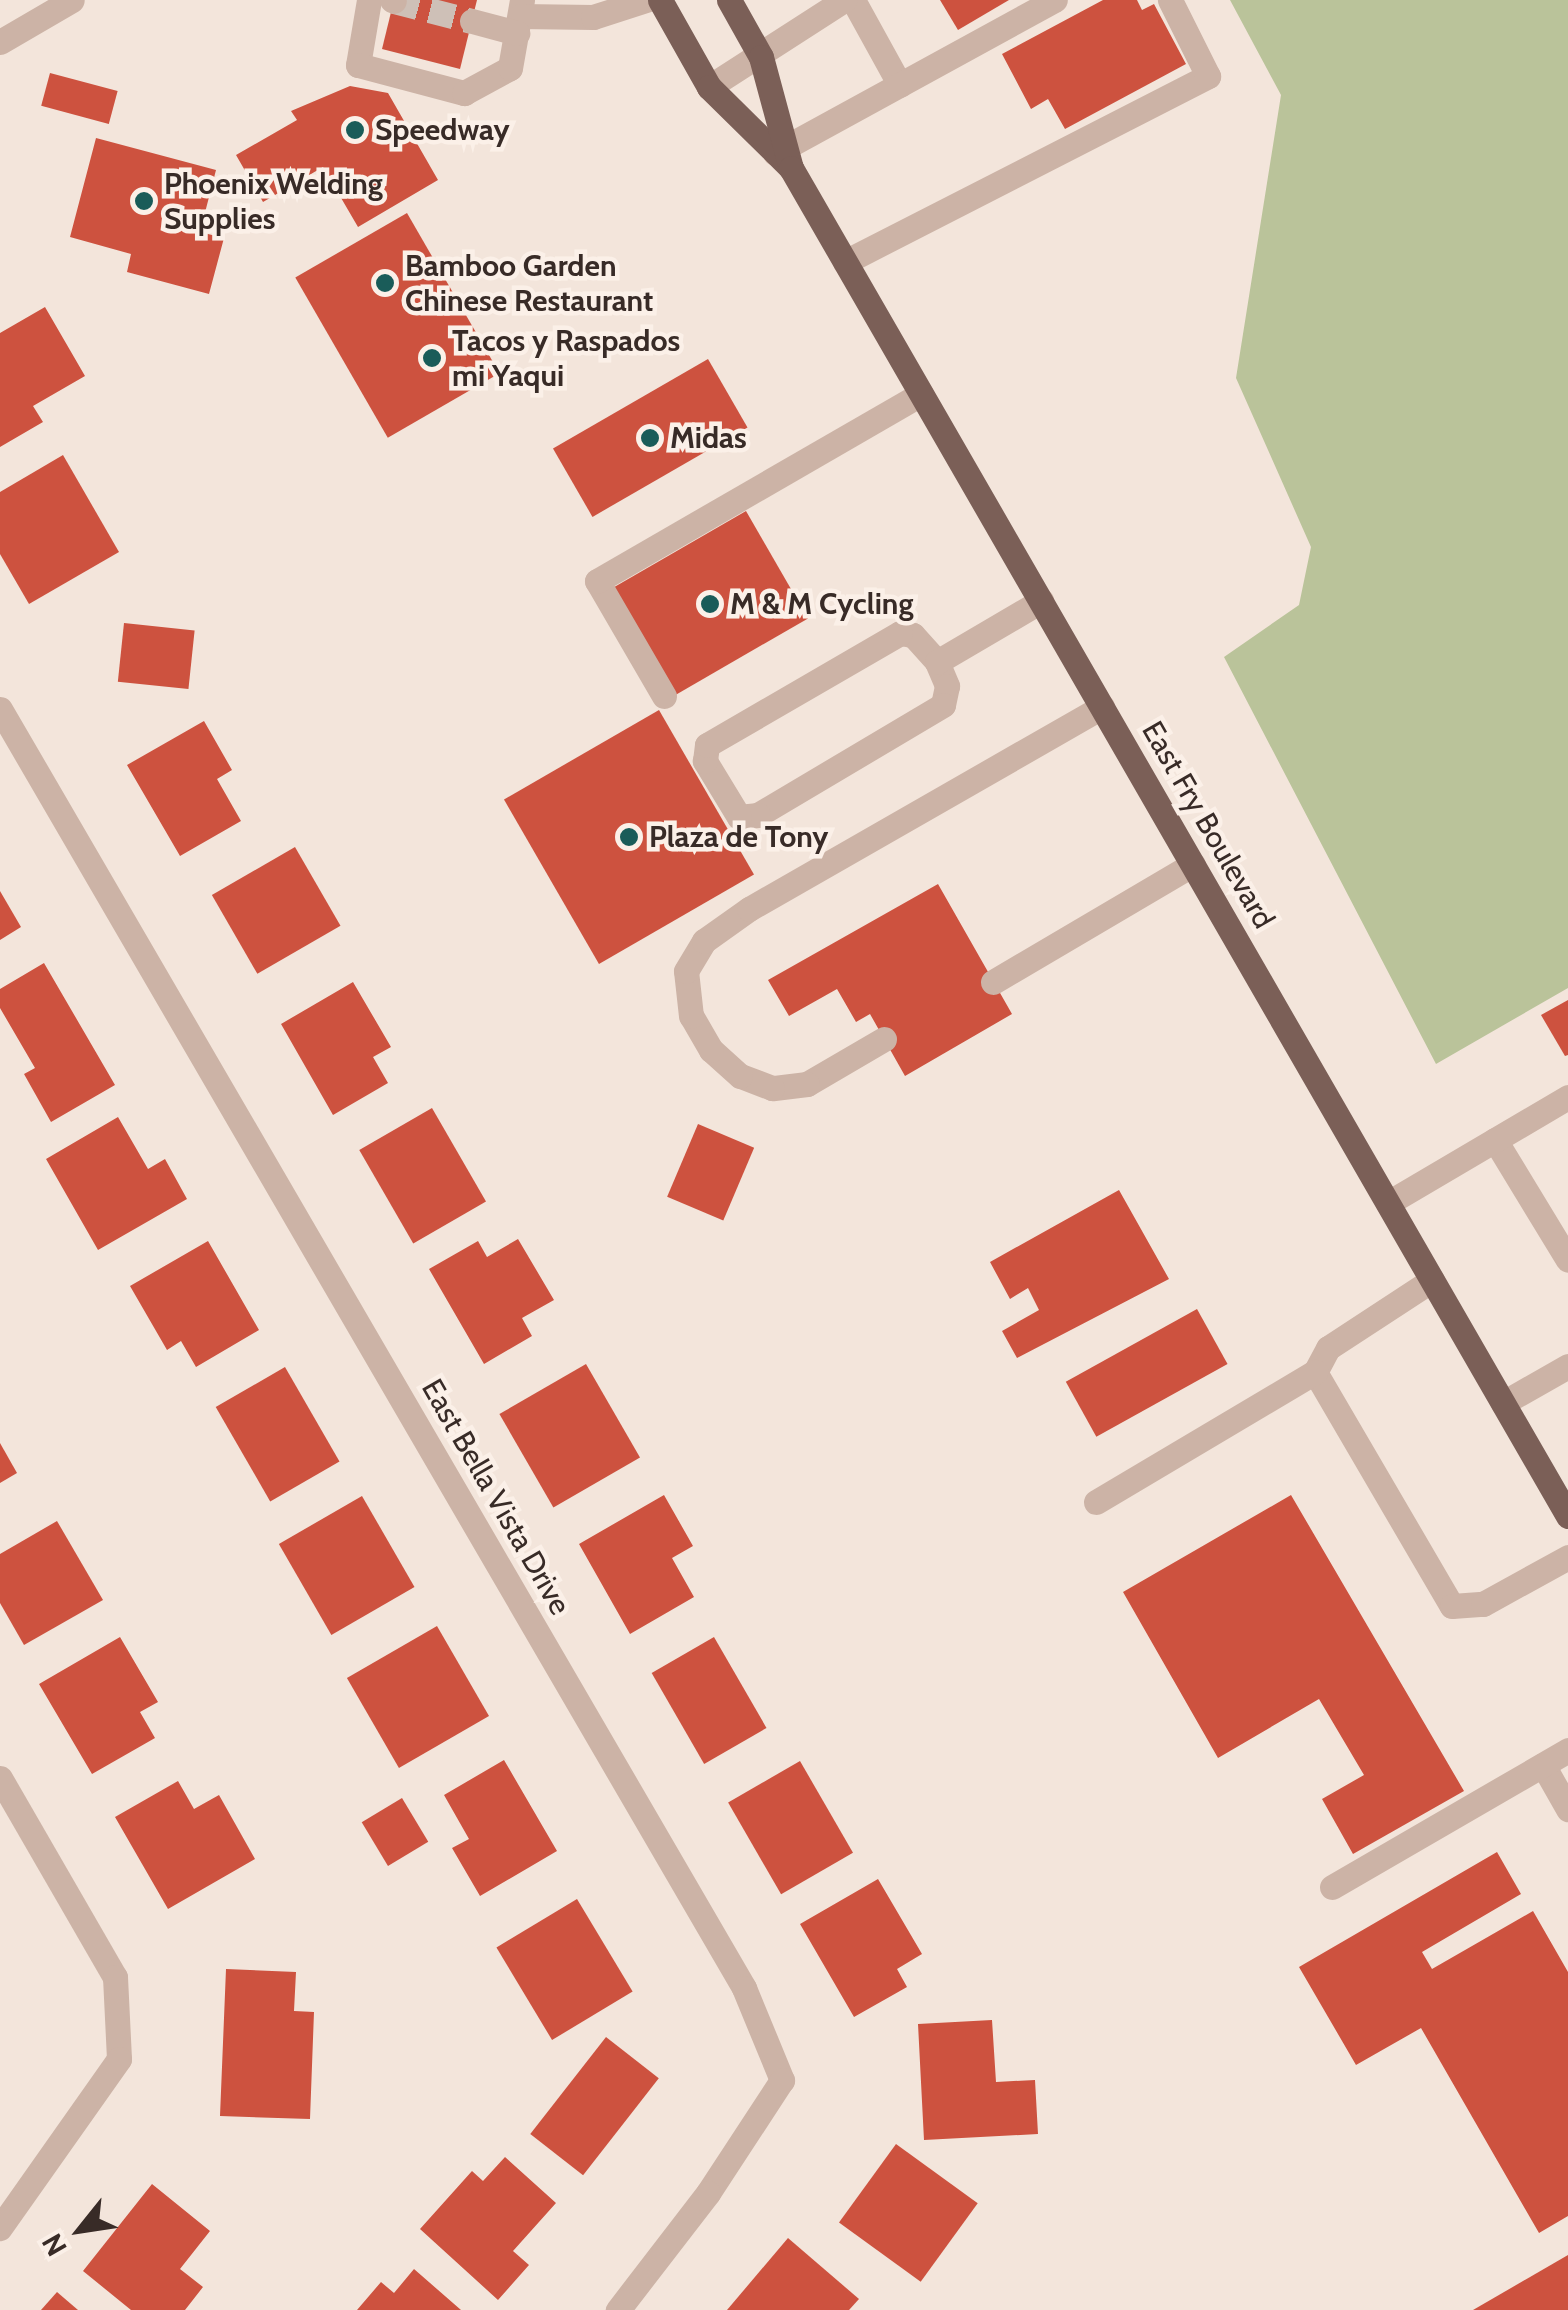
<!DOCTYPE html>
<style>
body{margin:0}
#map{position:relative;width:1568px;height:2310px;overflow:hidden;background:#f3e5db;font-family:Cabin,sans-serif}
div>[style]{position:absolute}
.green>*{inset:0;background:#bac39a}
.building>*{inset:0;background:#cd523f;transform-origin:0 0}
.minor-tunnel>*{height:25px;margin-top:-12.5px;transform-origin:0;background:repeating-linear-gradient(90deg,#cec0b7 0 25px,transparent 0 37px)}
.minor>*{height:25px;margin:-12.5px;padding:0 12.5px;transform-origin:12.5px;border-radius:12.5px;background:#ccb3a6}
.major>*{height:25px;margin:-12.5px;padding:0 12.5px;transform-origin:12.5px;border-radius:12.5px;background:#7b5f57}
.dots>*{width:28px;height:28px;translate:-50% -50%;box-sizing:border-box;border:5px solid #fbf0e8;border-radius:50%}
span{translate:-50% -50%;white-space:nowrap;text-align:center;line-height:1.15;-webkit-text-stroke:9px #fbf0e8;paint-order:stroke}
.poi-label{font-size:30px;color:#382b27;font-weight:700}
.left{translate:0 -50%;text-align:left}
.street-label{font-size:30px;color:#382b27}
.north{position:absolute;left:30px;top:2180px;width:100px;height:100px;-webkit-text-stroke:8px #fbf0e8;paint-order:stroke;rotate:240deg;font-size:28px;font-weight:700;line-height:40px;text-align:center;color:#382b27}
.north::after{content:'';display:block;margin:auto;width:35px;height:45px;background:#382b27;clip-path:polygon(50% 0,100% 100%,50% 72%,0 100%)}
</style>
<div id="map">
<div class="green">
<div style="clip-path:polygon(1230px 0,1568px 0,1568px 988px,1436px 1064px,1224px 657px,1299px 605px,1311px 547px,1236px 378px,1281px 95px)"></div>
</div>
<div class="building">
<div style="clip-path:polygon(394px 0,477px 0,460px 69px,382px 49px)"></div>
<div style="clip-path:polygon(940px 0,1009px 0,958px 30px)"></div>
<div style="clip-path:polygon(1103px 0,1137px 0,1142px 10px,1154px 4px,1186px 64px,1065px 129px,1048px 99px,1031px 109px,1002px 54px)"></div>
<div style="left:50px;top:73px;width:70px;height:34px;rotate:15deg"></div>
<div style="clip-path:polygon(350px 86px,388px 93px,438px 180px,358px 227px,323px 167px,263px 202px,236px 155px,297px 120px,291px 111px)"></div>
<div style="clip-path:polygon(96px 138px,216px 170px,200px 232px,224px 238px,209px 294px,127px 272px,131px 254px,70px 237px)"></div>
<div style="left:407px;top:213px;width:185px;height:129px;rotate:60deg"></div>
<div style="clip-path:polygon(45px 307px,85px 376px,33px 406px,43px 422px,0 447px,0 333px)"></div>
<div style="left:708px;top:359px;width:79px;height:179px;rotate:60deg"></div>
<div style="clip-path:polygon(63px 455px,119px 552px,29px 604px,0 554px,0 492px)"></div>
<div style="left:746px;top:511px;width:124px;height:156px;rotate:60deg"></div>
<div style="left:124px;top:623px;width:71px;height:59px;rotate:6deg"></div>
<div style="left:659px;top:710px;width:190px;height:179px;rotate:60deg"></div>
<div style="clip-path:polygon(204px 721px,232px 770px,217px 779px,241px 821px,180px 856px,127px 765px)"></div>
<div style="left:295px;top:847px;width:91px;height:96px;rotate:60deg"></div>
<div style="clip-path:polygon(938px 884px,1012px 1014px,905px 1076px,870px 1014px,856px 1022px,837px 989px,789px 1016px,768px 980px)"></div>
<div style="clip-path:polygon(0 891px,21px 927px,0 940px)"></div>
<div style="clip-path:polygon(44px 963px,115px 1085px,51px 1122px,24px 1074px,35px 1068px,0 1008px,0 989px)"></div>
<div style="clip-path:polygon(353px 982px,391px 1047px,373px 1057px,388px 1083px,333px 1115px,281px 1024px)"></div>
<div style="clip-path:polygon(1568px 1000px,1568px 1055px,1565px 1056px,1541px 1015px)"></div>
<div style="left:432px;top:1108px;width:108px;height:84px;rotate:60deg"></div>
<div style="clip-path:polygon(118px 1117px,148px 1169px,165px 1159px,187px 1199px,98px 1250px,46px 1159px)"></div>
<div style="left:698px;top:1124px;width:61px;height:79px;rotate:23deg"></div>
<div style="clip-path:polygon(1119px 1190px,1169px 1279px,1017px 1358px,1002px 1331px,1039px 1310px,1028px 1288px,1010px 1299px,990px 1262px)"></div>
<div style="clip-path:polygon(518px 1239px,554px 1300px,522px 1318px,532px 1336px,484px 1364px,429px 1269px,478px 1241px,487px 1257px)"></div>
<div style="clip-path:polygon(208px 1241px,259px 1330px,196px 1367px,181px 1341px,167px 1350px,130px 1286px)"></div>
<div style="left:1197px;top:1309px;width:63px;height:150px;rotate:61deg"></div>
<div style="left:586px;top:1364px;width:108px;height:100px;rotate:60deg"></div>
<div style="left:285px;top:1367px;width:109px;height:80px;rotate:60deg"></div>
<div style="clip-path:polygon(0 1443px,17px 1473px,0 1483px)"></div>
<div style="clip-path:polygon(664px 1495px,693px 1546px,672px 1558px,694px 1597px,630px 1634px,579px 1544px)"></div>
<div style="clip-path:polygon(1291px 1495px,1464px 1791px,1353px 1854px,1322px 1799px,1364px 1775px,1319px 1699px,1218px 1758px,1123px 1592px)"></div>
<div style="left:362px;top:1496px;width:105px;height:96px;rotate:60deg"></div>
<div style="clip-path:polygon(57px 1521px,103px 1600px,24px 1645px,0 1603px,0 1554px)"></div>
<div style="left:437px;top:1626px;width:104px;height:104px;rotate:60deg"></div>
<div style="clip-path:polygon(120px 1637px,158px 1702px,140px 1712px,155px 1738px,92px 1774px,39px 1684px)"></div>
<div style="left:714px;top:1637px;width:105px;height:72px;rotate:60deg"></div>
<div style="clip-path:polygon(504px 1760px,557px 1851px,480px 1896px,452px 1848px,469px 1839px,444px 1795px)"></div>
<div style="left:800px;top:1761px;width:106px;height:83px;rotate:60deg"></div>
<div style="clip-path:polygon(178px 1781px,194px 1809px,219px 1795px,255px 1859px,168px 1909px,115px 1817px)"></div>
<div style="left:402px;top:1798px;width:51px;height:47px;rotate:59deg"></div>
<div style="clip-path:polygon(1497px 1852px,1521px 1894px,1422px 1952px,1432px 1969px,1533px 1911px,1568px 1972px,1568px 2216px,1539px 2233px,1421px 2028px,1356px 2065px,1299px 1967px)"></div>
<div style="clip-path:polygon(878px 1879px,922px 1954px,897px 1969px,907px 1987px,854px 2017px,800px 1924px)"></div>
<div style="left:577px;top:1899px;width:108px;height:94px;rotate:59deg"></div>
<div style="clip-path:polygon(226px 1969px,296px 1972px,294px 2011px,314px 2012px,310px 2119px,220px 2116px)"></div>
<div style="clip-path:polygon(992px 2020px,996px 2082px,1035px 2080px,1038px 2134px,924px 2140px,918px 2024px)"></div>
<div style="left:606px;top:2037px;width:67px;height:123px;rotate:38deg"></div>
<div style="left:896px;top:2144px;width:101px;height:97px;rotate:36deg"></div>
<div style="clip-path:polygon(505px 2157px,556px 2203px,513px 2251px,529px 2265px,498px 2300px,420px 2229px,472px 2171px,483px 2181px)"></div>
<div style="clip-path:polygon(152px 2184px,210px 2231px,180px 2269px,203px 2287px,185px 2310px,131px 2310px,83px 2271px)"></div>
<div style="clip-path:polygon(788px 2238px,859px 2299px,849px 2310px,727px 2310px)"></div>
<div style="clip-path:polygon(1568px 2255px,1568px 2310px,1473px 2310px)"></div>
<div style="clip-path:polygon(414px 2269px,461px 2310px,357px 2310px,381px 2282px,394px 2293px)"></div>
<div style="clip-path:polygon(57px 2292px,78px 2310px,41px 2310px)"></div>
</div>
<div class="minor-tunnel">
<div style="left:394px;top:1px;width:81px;rotate:14.4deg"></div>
</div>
<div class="minor">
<div style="left:369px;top:0;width:66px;rotate:99.6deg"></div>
<div style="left:358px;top:65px;width:110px;rotate:14.8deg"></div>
<div style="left:464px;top:93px;width:52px;rotate:-28.5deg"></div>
<div style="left:510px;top:68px;width:69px;rotate:-80deg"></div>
<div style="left:392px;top:0;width:2px;rotate:27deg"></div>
<div style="left:853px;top:0;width:97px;rotate:61.1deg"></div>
<div style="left:520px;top:16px;width:73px;rotate:0.8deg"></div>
<div style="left:593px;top:17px;width:56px;rotate:-17.8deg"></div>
<div style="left:472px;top:21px;width:47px;rotate:14.9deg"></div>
<div style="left:0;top:42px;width:83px;rotate:-30.3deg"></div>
<div style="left:709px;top:87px;width:161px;rotate:-32.8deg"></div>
<div style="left:775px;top:153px;width:319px;rotate:-28.7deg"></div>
<div style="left:845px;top:262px;width:408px;rotate:-27.1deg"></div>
<div style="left:1208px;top:76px;width:85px;rotate:-116.6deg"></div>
<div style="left:900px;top:633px;width:13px;rotate:9deg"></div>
<div style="left:913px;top:635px;width:36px;rotate:48deg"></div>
<div style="left:937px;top:662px;width:26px;rotate:67deg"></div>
<div style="left:947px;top:686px;width:19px;rotate:102deg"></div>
<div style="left:943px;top:705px;width:215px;rotate:149.3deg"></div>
<div style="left:758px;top:815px;width:19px;rotate:174deg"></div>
<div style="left:739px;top:817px;width:66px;rotate:-121.3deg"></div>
<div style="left:705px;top:761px;width:16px;rotate:-83deg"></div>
<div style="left:707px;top:745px;width:223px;rotate:-30.1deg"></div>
<div style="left:937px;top:662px;width:121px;rotate:-30.4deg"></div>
<div style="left:664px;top:696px;width:133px;rotate:-120.2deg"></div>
<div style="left:597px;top:581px;width:374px;rotate:-30deg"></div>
<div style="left:0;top:709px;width:1480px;rotate:59.81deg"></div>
<div style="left:744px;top:1988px;width:100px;rotate:67.6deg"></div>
<div style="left:782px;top:2080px;width:135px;rotate:123.2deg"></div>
<div style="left:708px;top:2193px;width:148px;rotate:127.6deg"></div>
<div style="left:993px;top:982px;width:232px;rotate:-30.5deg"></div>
<div style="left:884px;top:1039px;width:89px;rotate:149.7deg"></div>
<div style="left:807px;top:1084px;width:35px;rotate:173deg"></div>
<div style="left:772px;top:1088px;width:34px;rotate:-159deg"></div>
<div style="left:740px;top:1076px;width:39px;rotate:-138deg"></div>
<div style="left:711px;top:1050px;width:39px;rotate:-120deg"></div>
<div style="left:691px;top:1016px;width:45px;rotate:-96.3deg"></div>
<div style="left:686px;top:971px;width:35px;rotate:-59deg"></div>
<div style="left:704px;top:941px;width:55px;rotate:-35.4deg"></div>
<div style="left:749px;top:909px;width:407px;rotate:-29.8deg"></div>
<div style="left:1495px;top:1140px;width:140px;rotate:58.7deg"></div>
<div style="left:1388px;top:1203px;width:209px;rotate:-30.5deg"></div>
<div style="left:1432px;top:1280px;width:124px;rotate:146.8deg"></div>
<div style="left:1328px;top:1348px;width:27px;rotate:118deg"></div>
<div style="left:1315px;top:1372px;width:271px;rotate:59.7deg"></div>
<div style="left:1452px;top:1606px;width:31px;rotate:-4deg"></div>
<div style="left:1483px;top:1604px;width:97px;rotate:-28.9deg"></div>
<div style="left:1503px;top:1403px;width:75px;rotate:-29.6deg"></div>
<div style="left:1096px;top:1502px;width:255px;rotate:-30.7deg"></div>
<div style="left:1543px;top:1765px;width:51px;rotate:60.4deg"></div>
<div style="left:0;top:1778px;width:230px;rotate:60deg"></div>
<div style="left:115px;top:1977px;width:82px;rotate:87.2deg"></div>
<div style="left:119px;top:2059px;width:207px;rotate:125.2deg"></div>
<div style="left:1332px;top:1887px;width:273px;rotate:-30.1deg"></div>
</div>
<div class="major">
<div style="left:660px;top:0;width:100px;rotate:60.6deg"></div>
<div style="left:709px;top:87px;width:115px;rotate:44.6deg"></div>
<div style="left:729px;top:0;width:65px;rotate:60.7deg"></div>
<div style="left:761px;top:57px;width:115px;rotate:74.9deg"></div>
<div style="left:791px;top:168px;width:1556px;rotate:60.04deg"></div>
</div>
<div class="dots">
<div style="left:355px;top:130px;background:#1a5c59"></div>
<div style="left:144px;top:201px;background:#1a5c59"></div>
<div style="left:385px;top:283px;background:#1a5c59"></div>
<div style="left:432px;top:358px;background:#1a5c59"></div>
<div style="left:650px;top:438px;background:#1a5c59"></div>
<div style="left:710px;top:604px;background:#1a5c59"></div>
<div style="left:629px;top:837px;background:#1a5c59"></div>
</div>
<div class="poi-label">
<span class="left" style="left:375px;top:130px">Speedway</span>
<span class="left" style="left:164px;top:201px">Phoenix Welding<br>Supplies</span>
<span class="left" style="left:405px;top:283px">Bamboo Garden<br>Chinese Restaurant</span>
<span class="left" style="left:452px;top:358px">Tacos y Raspados<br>mi Yaqui</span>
<span class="left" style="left:670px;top:438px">Midas</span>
<span class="left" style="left:730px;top:604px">M &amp; M Cycling</span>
<span class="left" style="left:649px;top:837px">Plaza de Tony</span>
</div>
<div class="street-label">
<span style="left:1208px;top:825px;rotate:60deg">East Fry Boulevard</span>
<span style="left:496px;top:1497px;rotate:60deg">East Bella Vista Drive</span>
</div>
<div class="north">N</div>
</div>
